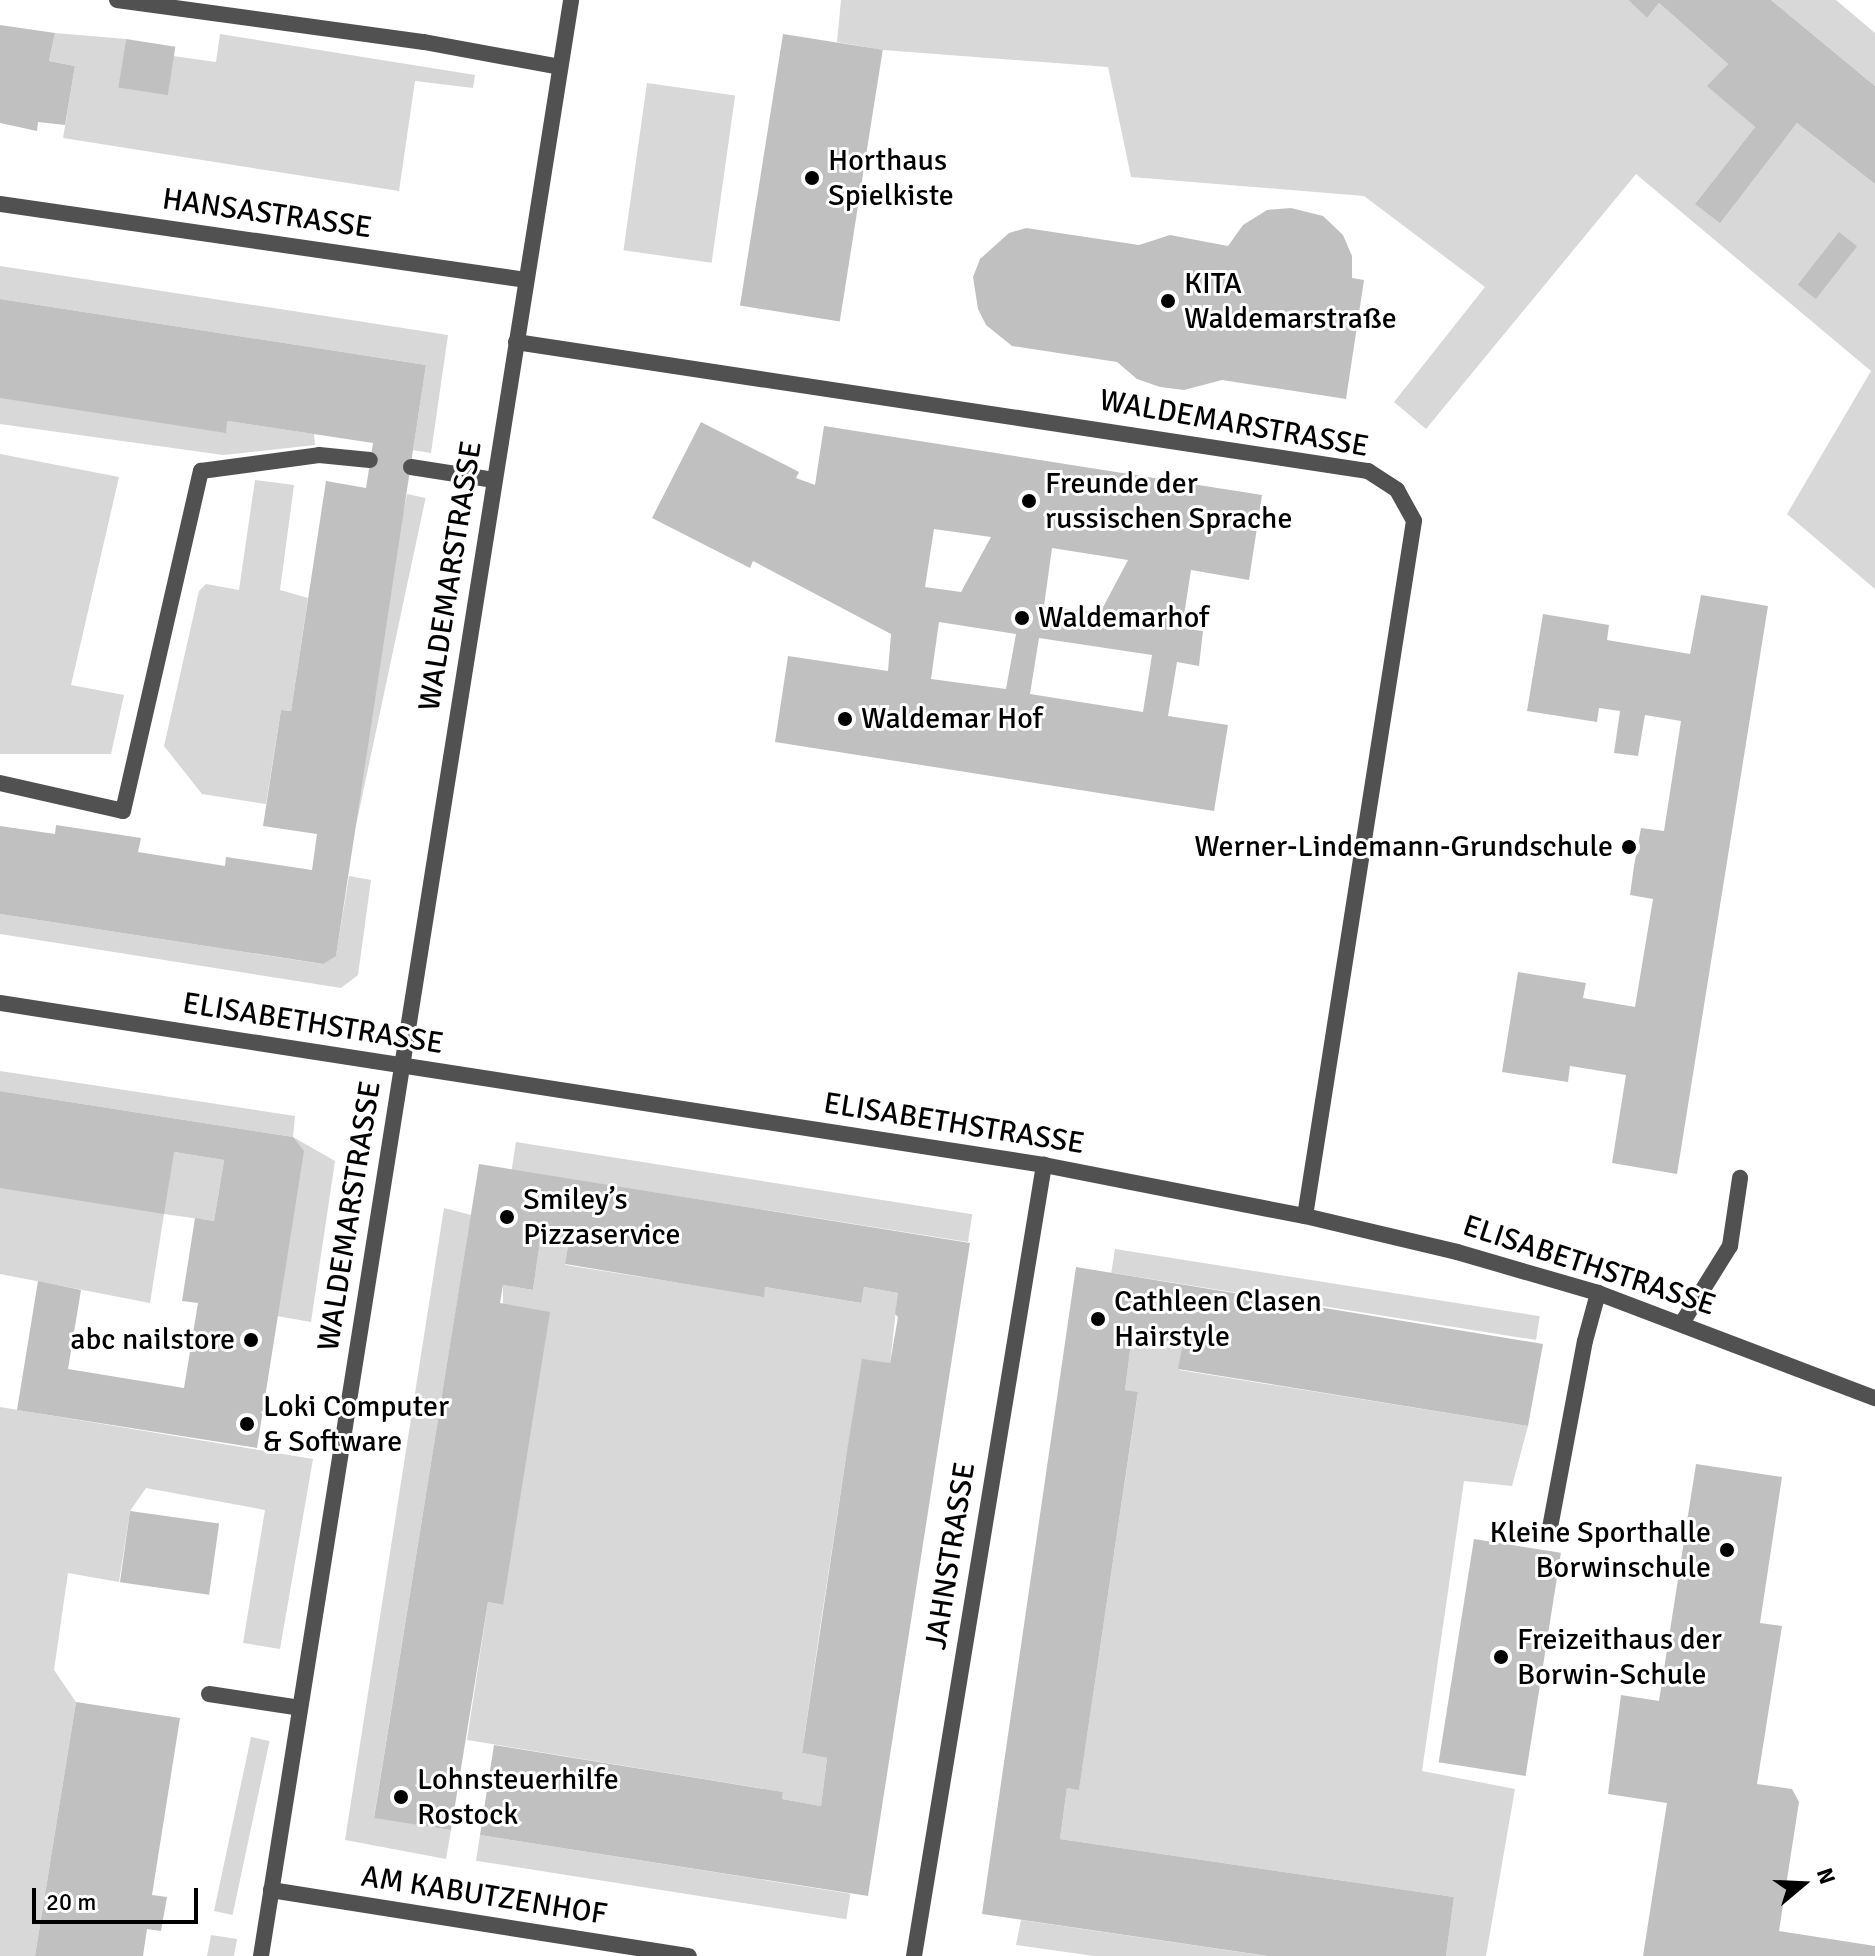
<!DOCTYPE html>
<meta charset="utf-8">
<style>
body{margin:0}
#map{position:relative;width:1875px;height:1956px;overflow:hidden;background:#fff;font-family:Signika,sans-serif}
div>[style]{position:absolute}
.green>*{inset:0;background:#d8d8d8;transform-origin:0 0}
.building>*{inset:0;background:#c0c0c0;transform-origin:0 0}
.service>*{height:16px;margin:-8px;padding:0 8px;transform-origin:8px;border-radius:8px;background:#515151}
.minor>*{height:16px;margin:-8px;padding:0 8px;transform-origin:8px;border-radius:8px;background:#515151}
.dots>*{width:22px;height:22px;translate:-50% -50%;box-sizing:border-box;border:4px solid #fff;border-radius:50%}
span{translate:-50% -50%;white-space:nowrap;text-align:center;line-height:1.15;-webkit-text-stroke:6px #fff;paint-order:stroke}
.poi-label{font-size:30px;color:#000}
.left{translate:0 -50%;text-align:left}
.right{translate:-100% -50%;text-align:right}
.street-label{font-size:30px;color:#000}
.north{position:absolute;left:1763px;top:1844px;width:80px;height:80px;-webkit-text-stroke:6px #fff;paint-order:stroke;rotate:71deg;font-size:22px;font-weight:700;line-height:32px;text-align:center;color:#000}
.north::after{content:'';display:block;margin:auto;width:28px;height:36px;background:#000;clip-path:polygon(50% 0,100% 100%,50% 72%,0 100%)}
.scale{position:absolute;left:32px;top:1888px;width:166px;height:36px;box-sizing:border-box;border:4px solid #000;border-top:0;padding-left:10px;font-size:24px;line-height:28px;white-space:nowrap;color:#000;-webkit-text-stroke:6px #fff;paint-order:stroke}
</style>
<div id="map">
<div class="green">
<div style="clip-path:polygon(841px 0,1628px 0,1647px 18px,1659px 3px,1728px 64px,1708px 86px,1755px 127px,1695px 204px,1779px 146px,1797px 123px,1875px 184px,1875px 589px,1787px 514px,1871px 371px,1636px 174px,1426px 429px,1394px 402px,1485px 287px,1364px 196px,1131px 177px,1108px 67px,883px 50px,837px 42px)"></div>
<div style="clip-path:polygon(1771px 0,1836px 0,1875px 33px,1875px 86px)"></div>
<div style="clip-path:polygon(55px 33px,126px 39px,119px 87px,167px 95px,173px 56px,216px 62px,220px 34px,475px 75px,473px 88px,415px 81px,399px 191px,63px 138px,75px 66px,49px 61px)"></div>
<div style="left:647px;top:83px;width:89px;height:169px;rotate:8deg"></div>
<div style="clip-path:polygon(0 266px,448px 335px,431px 453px,413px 450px,426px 365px,0 299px)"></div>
<div style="clip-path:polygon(0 387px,314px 434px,315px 445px,223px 455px,0 424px)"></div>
<div style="clip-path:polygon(0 454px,119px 477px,71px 685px,124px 695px,111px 754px,0 754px)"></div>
<div style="clip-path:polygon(255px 480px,294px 485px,280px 590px,308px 598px,291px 711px,281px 710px,266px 804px,202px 794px,164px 746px,199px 591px,206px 584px,239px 590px)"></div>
<div style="left:407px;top:494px;width:19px;height:349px;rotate:12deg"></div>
<div style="clip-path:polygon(349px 876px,371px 880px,358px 975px,341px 988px,0 934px,0 914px,322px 964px,336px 955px)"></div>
<div style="clip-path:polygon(0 1071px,295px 1116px,293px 1137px,335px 1161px,311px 1322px,277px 1316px,293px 1137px,0 1091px)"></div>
<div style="left:516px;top:1142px;width:462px;height:28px;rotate:9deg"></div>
<div style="clip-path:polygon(174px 1152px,224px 1160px,214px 1221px,164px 1214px,150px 1303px,0 1274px,0 1188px)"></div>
<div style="clip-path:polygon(444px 1208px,471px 1215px,374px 1817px,451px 1830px,446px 1859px,345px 1840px)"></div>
<div style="clip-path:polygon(540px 1242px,568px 1246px,565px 1265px,763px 1296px,765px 1287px,860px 1303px,864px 1287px,898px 1293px,890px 1363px,846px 1457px,820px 1628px,802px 1753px,827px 1758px,821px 1806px,782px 1799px,783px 1792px,467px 1740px,488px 1602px,502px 1605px,503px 1285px,533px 1290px)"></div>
<div style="left:1115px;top:1249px;width:430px;height:24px;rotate:9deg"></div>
<div style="clip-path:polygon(1132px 1336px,1183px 1343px,1179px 1370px,1528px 1426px,1512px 1486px,1464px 1481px,1422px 1771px,1515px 1789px,1486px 1956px,1446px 1956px,1454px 1897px,1060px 1839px,1067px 1788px,1079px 1789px,1138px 1393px,1125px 1390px)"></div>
<div style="clip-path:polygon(0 1407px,313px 1459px,280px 1649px,243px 1643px,265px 1510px,146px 1488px,130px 1511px,119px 1582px,68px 1573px,54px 1670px,76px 1702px,35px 1956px,0 1956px)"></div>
<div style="left:251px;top:1737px;width:19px;height:178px;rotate:12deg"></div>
<div style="left:480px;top:1835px;width:375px;height:26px;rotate:9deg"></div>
<div style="clip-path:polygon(1021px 1920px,1267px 1956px,1094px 1956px,1016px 1945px)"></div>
<div style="clip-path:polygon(211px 1935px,237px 1939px,234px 1956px,207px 1956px)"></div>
</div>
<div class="building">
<div style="clip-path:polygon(1628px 0,1771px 0,1875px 86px,1875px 184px,1797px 123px,1720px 223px,1695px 204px,1755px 127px,1707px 86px,1728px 64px,1659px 3px,1647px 18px)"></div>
<div style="clip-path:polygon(0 25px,55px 33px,49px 61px,75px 66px,65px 125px,38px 122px,37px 131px,0 123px)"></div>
<div style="left:783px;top:34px;width:101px;height:275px;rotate:9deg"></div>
<div style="left:126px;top:39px;width:50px;height:49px;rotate:9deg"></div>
<div style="clip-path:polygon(1291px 208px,1323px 216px,1343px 235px,1352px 256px,1352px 278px,1364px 280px,1346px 399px,1222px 380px,1184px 390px,1160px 387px,1137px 379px,1117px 362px,1012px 346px,986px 325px,978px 309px,973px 277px,980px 259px,1009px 233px,1026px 228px,1139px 245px,1170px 235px,1228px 246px,1243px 225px,1267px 210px)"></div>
<div style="left:1839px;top:232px;width:23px;height:67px;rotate:38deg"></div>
<div style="clip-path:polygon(0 299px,426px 365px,336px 956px,323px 964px,0 914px,0 826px,55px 834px,56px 825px,141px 838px,138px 852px,225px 866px,226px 857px,312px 870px,317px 834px,263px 826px,281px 710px,291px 711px,326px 481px,366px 488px,373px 443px,227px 421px,226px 433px,0 398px)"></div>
<div style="clip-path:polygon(evenodd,701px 422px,799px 472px,796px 478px,815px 485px,824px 426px,1262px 495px,1249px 580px,1191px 570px,1182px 628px,1203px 631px,1199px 666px,1177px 662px,1168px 716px,1228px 725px,1214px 811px,775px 742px,788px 656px,888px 671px,891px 634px,753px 561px,750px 568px,652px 518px,701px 422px,934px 529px,991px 537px,961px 592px,925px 587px,934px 529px,701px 422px,1052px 548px,1128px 560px,1100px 613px,1044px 606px,1052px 548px,701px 422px,939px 622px,1016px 634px,1006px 689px,931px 679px,939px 622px,701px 422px,1039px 638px,1152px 655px,1143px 712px,1030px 694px,1039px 638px)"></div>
<div style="clip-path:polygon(1701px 595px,1768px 606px,1677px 1174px,1612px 1163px,1626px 1075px,1570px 1066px,1568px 1082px,1502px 1072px,1518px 972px,1586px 983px,1583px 998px,1635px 1007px,1653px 899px,1630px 895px,1634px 866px,1641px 828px,1664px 831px,1681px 721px,1645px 715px,1638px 756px,1614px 753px,1620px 711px,1599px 708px,1597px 722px,1527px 711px,1543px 614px,1609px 625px,1607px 640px,1690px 654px)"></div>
<div style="clip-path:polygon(0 1091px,293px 1137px,304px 1151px,257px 1448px,17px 1410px,38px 1281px,81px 1290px,68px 1369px,184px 1388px,198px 1303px,182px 1301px,195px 1218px,214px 1221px,224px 1160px,174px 1152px,164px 1214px,0 1188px)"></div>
<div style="clip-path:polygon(479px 1164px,970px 1243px,868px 1896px,480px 1835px,494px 1745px,783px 1792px,782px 1799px,821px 1806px,827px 1758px,802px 1753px,846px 1457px,862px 1359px,890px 1363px,898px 1317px,895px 1314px,898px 1293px,864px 1287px,861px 1303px,765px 1287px,764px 1297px,565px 1264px,568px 1246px,540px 1242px,533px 1290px,503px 1285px,500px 1303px,550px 1312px,503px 1605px,488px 1602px,451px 1830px,374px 1818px)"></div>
<div style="clip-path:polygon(1076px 1267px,1543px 1344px,1528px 1426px,1178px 1369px,1183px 1343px,1132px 1336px,1125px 1390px,1138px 1392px,1079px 1790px,1067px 1788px,1060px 1839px,1454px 1897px,1446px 1956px,1268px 1956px,982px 1914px)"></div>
<div style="clip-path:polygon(1696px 1464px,1782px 1477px,1760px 1623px,1782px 1626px,1757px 1784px,1792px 1789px,1799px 1802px,1779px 1931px,1875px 1946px,1875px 1956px,1643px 1956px,1667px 1803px,1608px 1794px,1621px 1695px,1659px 1701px)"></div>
<div style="left:130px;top:1511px;width:90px;height:72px;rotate:8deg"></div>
<div style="left:1474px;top:1539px;width:88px;height:226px;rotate:9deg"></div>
<div style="clip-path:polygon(76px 1702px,180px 1718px,152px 1895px,167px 1897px,161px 1931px,147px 1929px,143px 1956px,35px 1956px)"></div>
</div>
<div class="service">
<div style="left:117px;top:0;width:310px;rotate:7.8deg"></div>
<div style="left:424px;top:42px;width:138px;rotate:10.4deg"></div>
<div style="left:411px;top:467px;width:84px;rotate:8.9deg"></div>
<div style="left:0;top:783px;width:126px;rotate:12.8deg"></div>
<div style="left:123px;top:811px;width:349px;rotate:-77.1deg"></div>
<div style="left:201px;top:471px;width:119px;rotate:-7.7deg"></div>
<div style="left:319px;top:455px;width:51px;rotate:5.6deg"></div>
<div style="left:1682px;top:1323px;width:91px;rotate:-58.1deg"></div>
<div style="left:1730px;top:1246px;width:69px;rotate:-81.6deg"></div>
<div style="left:1549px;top:1533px;width:195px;rotate:-79.4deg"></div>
<div style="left:1585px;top:1341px;width:50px;rotate:-74.8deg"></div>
<div style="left:209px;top:1694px;width:92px;rotate:8.7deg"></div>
</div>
<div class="minor">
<div style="left:0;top:204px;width:531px;rotate:8.22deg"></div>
<div style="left:516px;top:342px;width:862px;rotate:8.61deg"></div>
<div style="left:1368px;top:471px;width:35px;rotate:33deg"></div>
<div style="left:1397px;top:490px;width:35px;rotate:61deg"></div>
<div style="left:1414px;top:521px;width:703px;rotate:98.91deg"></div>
<div style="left:0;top:1003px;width:1056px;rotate:8.82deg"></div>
<div style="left:1044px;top:1165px;width:266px;rotate:11.1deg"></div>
<div style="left:1305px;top:1216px;width:156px;rotate:13.3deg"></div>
<div style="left:1457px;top:1252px;width:147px;rotate:16.2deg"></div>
<div style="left:1598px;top:1293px;width:296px;rotate:20.8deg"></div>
<div style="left:271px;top:1890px;width:423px;rotate:9deg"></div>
<div style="left:261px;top:1956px;width:1980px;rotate:-80.99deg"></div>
<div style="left:914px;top:1956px;width:802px;rotate:-80.67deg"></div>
</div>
<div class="dots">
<div style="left:812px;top:178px;background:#000"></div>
<div style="left:1168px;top:301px;background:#000"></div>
<div style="left:1029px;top:501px;background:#000"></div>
<div style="left:1022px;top:618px;background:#000"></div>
<div style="left:845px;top:719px;background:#000"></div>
<div style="left:1629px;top:847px;background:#000"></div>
<div style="left:507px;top:1217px;background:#000"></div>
<div style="left:1098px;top:1319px;background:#000"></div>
<div style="left:251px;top:1340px;background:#000"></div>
<div style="left:247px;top:1424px;background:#000"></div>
<div style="left:1727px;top:1550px;background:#000"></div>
<div style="left:1501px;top:1657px;background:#000"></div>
<div style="left:401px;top:1797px;background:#000"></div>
</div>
<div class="poi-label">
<span class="left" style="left:828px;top:178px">Horthaus<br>Spielkiste</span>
<span class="left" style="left:1184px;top:301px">KITA<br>Waldemarstraße</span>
<span class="left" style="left:1045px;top:501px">Freunde der<br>russischen Sprache</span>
<span class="left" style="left:1038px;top:618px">Waldemarhof</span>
<span class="left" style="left:861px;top:719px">Waldemar Hof</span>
<span class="right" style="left:1613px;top:847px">Werner-Lindemann-Grundschule</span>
<span class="left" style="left:523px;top:1217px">Smiley’s<br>Pizzaservice</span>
<span class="left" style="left:1114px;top:1319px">Cathleen Clasen<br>Hairstyle</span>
<span class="right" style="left:235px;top:1340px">abc nailstore</span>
<span class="left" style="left:263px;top:1424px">Loki Computer<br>&amp; Software</span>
<span class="right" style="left:1711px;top:1550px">Kleine Sporthalle<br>Borwinschule</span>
<span class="left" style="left:1517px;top:1657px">Freizeithaus der<br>Borwin-Schule</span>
<span class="left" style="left:417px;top:1797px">Lohnsteuerhilfe<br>Rostock</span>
</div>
<div class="street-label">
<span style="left:267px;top:214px;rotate:8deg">HANSASTRASSE</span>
<span style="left:1234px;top:424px;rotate:10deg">WALDEMARSTRASSE</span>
<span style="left:451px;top:576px;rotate:-81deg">WALDEMARSTRASSE</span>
<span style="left:313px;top:1024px;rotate:9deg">ELISABETHSTRASSE</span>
<span style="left:954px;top:1124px;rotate:9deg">ELISABETHSTRASSE</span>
<span style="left:350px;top:1216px;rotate:-81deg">WALDEMARSTRASSE</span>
<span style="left:1589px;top:1266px;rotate:18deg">ELISABETHSTRASSE</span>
<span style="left:951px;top:1556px;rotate:-81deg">JAHNSTRASSE</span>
<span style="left:484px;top:1896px;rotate:9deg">AM KABUTZENHOF</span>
</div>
<div class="north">N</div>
<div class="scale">20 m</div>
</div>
